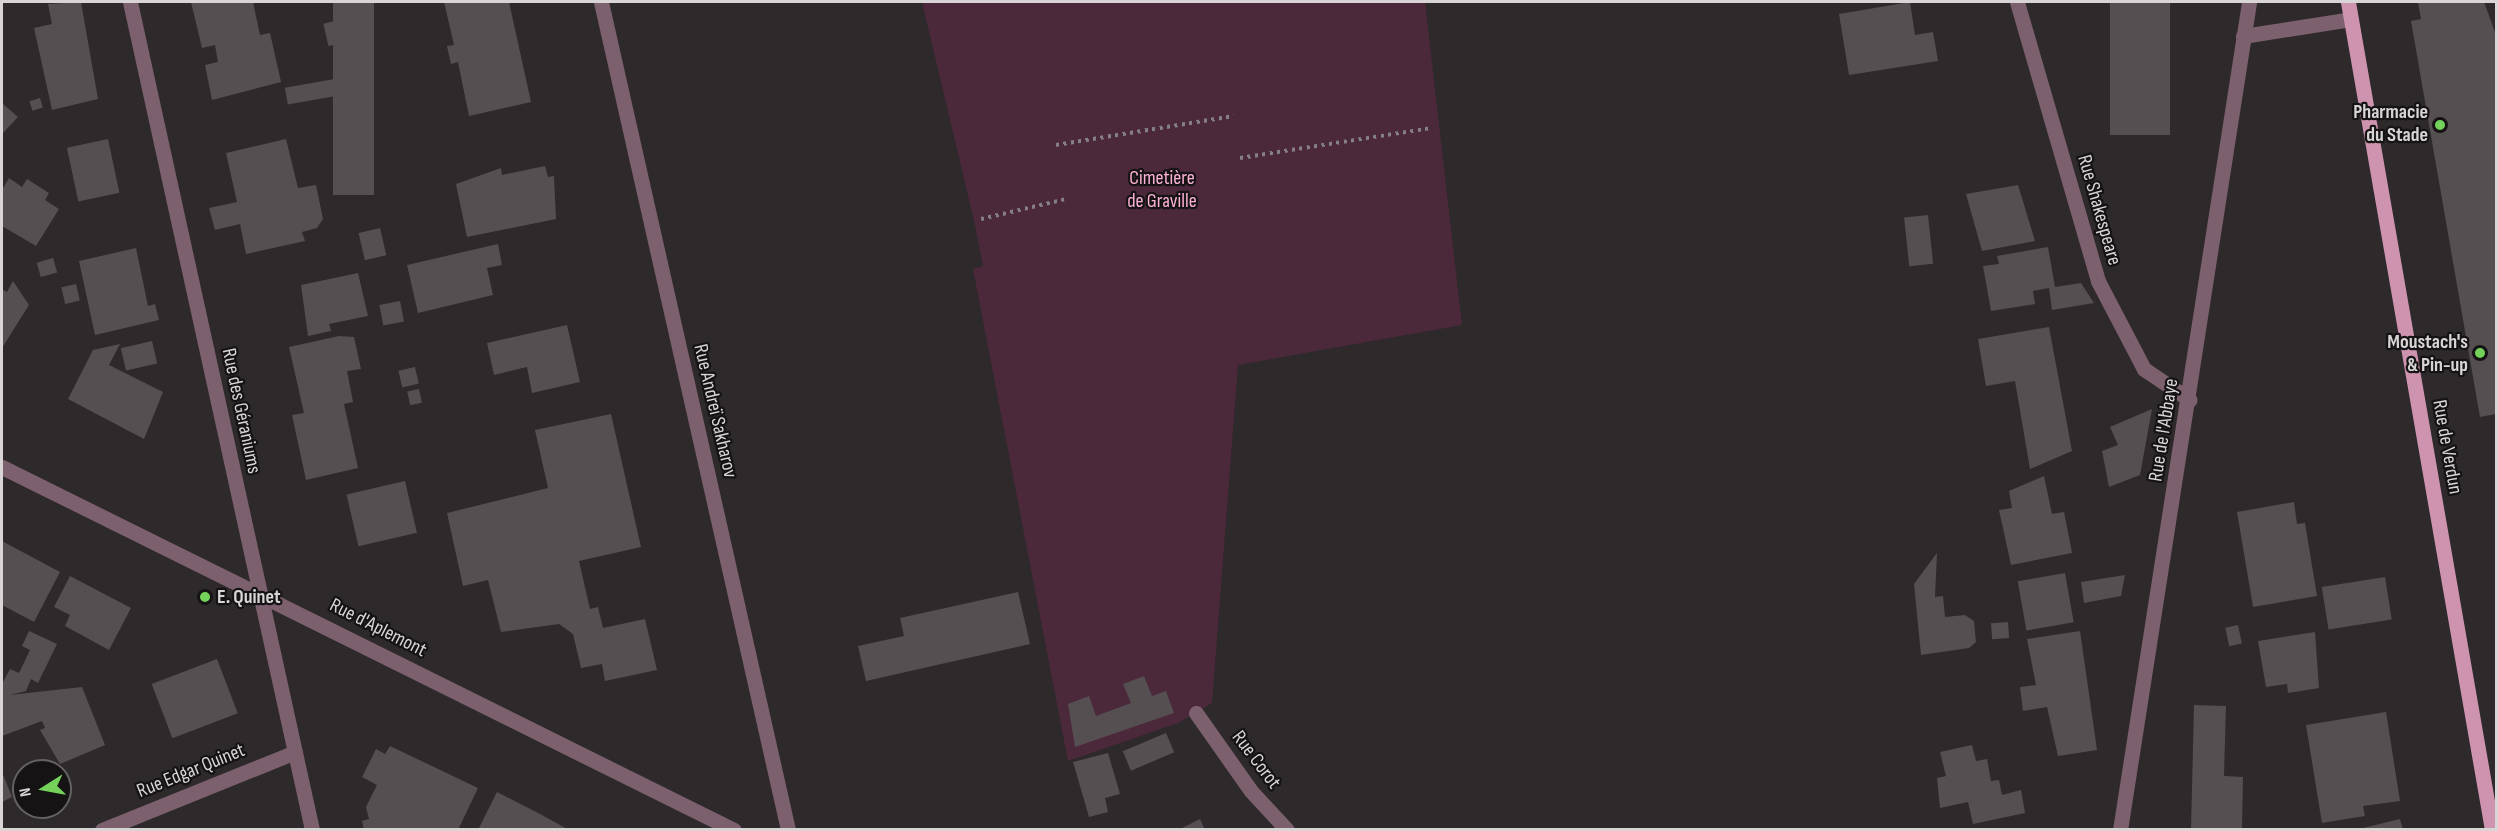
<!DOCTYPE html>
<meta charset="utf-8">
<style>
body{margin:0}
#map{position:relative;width:2498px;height:831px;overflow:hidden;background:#2e292b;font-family:"Sofia Sans Condensed",sans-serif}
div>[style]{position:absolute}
.green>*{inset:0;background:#4b283a}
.building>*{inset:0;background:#554f52;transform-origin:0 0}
.path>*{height:4px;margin-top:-2px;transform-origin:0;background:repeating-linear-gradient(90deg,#858183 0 3px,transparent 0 7.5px)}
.minor>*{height:15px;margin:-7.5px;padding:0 7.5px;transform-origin:7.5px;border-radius:7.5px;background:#7c606d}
.major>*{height:15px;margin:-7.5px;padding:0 7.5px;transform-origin:7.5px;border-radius:7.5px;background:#ce94af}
.dots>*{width:16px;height:16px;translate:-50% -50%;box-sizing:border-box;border:3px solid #151314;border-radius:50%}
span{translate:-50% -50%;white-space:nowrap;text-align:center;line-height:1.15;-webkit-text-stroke:4.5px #151314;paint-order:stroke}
.poi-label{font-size:20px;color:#d9d5d7;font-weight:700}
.right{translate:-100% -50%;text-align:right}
.left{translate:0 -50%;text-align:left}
.park-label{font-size:20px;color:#fdb2d6}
.street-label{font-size:20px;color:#d9d5d7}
.frame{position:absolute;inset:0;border:3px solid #d9d5d7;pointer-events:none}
.north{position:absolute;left:12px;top:759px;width:60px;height:60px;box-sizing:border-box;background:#151314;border:2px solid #636162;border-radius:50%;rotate:259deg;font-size:16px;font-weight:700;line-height:24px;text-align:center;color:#d9d5d7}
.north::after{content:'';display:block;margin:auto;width:21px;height:27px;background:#74d25b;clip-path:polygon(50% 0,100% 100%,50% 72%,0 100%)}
</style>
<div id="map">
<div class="green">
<div style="clip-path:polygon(922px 2px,1425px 2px,1462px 325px,1238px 365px,1212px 703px,1178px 723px,1068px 761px,973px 269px,983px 266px,975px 225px)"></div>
</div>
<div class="building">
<div style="clip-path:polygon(81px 2px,98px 99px,52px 110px,34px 28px,52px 24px,48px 4px)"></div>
<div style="clip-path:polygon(191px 2px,253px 2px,260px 35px,270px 33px,281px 82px,212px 100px,205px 65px,218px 62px,215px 45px,202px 48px)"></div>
<div style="left:333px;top:2px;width:41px;height:193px"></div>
<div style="clip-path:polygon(444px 2px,509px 2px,531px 102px,469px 116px,458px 62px,451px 64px,447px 46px,454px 45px)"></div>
<div style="clip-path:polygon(1910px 2px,1915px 35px,1933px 32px,1938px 61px,1849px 75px,1839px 14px)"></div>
<div style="left:2110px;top:2px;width:60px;height:133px"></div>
<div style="clip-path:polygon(2418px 2px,2484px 2px,2496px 35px,2496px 414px,2480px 417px,2411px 21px,2421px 19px)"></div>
<div style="left:335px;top:21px;width:23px;height:12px;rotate:77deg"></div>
<div style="left:340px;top:78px;width:17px;height:56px;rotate:80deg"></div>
<div style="left:40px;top:98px;width:10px;height:11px;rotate:73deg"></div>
<div style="clip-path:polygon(2px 103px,18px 117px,2px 134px)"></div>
<div style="left:108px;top:139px;width:55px;height:42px;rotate:78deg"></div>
<div style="clip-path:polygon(286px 139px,298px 188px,316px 185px,323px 219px,317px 228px,302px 232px,305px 241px,246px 254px,240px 224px,215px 230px,209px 208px,237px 202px,226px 153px)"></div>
<div style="clip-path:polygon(545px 166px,548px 177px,554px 176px,556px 219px,467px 237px,456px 184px,501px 168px,502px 175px)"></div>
<div style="clip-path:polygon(9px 178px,22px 187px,27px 179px,49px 193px,45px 200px,59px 209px,36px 246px,2px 226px,2px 190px)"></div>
<div style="clip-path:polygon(2018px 185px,2035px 241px,1982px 251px,1966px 194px)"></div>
<div style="left:1928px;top:215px;width:49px;height:24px;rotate:84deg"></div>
<div style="left:380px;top:228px;width:28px;height:22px;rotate:77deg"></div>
<div style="clip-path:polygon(498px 244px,502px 265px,487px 268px,493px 295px,418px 313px,407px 265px)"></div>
<div style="clip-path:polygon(2048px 247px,2055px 287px,2081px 283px,2094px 303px,2052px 310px,2049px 288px,2033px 291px,2035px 304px,1991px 311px,1983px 266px,1999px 264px,1997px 256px)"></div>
<div style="clip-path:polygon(136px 248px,148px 306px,155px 304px,159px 320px,95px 335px,79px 261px)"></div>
<div style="left:53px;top:258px;width:15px;height:17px;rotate:74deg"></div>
<div style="clip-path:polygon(358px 273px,368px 316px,329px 324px,331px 331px,308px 336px,301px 285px)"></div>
<div style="clip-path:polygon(13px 281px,29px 305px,2px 348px,2px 289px,7px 292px)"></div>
<div style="left:76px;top:284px;width:17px;height:15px;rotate:77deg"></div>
<div style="left:400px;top:301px;width:21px;height:21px;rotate:79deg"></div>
<div style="clip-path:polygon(567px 325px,580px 382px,532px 393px,527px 367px,494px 375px,487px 343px)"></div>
<div style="clip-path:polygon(2049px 327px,2072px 451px,2030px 469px,2015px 381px,1986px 386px,1978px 339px)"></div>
<div style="clip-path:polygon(339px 336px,354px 337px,361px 369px,347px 371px,353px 402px,344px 404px,358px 468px,306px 480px,292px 415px,304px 413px,289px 347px)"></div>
<div style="left:152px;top:341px;width:23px;height:32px;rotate:77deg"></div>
<div style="clip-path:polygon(120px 344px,109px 365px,163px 392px,144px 439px,68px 399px,93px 350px)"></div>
<div style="left:415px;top:367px;width:17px;height:17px;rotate:77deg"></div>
<div style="left:419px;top:389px;width:14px;height:12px;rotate:78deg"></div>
<div style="clip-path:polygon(2152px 409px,2140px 475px,2109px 487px,2102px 451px,2118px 445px,2110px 427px)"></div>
<div style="clip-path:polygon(611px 414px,641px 547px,579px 561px,590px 609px,598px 607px,603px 628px,645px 619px,657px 670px,605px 681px,602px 664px,581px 668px,573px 634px,559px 624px,501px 632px,488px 580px,463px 586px,447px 513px,548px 488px,535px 430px)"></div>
<div style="clip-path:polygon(2044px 476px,2052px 514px,2064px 512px,2072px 553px,2011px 565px,1999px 510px,2012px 508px,2009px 491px)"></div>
<div style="left:405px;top:481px;width:53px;height:60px;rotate:77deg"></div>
<div style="clip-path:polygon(2294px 502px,2297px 524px,2305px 523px,2317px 596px,2253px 607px,2237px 512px)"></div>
<div style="clip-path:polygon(2px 541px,60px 572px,34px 622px,2px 605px)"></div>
<div style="clip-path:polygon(1937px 553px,1935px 597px,1943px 596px,1945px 617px,1965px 615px,1974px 621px,1976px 642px,1969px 648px,1921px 655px,1914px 584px)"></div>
<div style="left:2065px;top:573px;width:50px;height:48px;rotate:80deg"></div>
<div style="clip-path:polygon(2125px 575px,2121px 596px,2084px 603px,2081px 582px)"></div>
<div style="clip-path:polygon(70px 576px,131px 608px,109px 650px,65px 626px,70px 615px,54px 607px)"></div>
<div style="left:2385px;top:577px;width:43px;height:64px;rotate:81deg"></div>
<div style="clip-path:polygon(1018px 592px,1030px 644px,866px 681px,858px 646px,904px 636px,900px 618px)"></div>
<div style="left:2008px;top:622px;width:16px;height:17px;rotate:86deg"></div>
<div style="left:2238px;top:625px;width:19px;height:13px;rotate:78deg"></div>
<div style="clip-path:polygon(29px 631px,57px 644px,38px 683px,31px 679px,26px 691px,10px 695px,82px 687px,105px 745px,60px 764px,40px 730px,45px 728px,42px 721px,2px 736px,2px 684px,10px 669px,19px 673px,30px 650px,22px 646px)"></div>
<div style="clip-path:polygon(2080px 631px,2097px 750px,2058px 756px,2047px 707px,2023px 711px,2020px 687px,2036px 685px,2027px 639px)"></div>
<div style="clip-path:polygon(2315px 632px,2319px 688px,2288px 693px,2287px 684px,2266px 687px,2258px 641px)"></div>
<div style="left:217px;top:659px;width:58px;height:70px;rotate:69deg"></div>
<div style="clip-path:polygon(1144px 676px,1152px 696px,1166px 691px,1174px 713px,1075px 747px,1068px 704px,1089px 696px,1096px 716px,1131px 703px,1123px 684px)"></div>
<div style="clip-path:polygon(2194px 705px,2226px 706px,2224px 776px,2243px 777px,2242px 830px,2191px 830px)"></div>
<div style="clip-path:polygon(2386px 712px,2400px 801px,2363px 806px,2365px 816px,2322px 823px,2306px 725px)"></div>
<div style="left:1166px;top:733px;width:21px;height:47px;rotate:67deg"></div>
<div style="clip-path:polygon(1972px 745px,1976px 761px,1987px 759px,1991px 781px,1999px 780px,2002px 795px,2021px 790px,2025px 813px,1973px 824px,1968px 802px,1940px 808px,1937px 778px,1946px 776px,1940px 752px)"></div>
<div style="clip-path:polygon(390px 746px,478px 788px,458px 830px,364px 830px,362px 821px,369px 819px,366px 807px,377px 785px,362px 777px,376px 749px,385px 754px)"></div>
<div style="clip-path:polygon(1108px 753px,1120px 794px,1105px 798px,1108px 812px,1089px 817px,1073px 762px)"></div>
<div style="clip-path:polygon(2px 772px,12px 797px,2px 802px)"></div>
<div style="clip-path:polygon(497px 792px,542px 815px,569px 830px,478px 830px)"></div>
<div style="clip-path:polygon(1200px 819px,1205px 830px,1178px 830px)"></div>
<div style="clip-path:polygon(2400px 819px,2403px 830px,2359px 830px,2359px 829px)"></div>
</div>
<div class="path">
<div style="left:1056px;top:145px;width:180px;rotate:-9.3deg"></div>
<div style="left:1240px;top:158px;width:193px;rotate:-8.9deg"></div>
<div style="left:981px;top:219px;width:87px;rotate:-13.2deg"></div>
</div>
<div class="minor">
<div style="left:130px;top:2px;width:848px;rotate:77.6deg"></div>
<div style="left:601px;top:2px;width:849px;rotate:77.27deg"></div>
<div style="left:2017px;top:2px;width:291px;rotate:73.8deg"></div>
<div style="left:2098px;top:281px;width:99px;rotate:62.4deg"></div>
<div style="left:2144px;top:369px;width:55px;rotate:34deg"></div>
<div style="left:2243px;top:36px;width:109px;rotate:-8.9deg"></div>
<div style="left:2px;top:467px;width:817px;rotate:26.38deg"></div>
<div style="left:1196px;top:713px;width:95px;rotate:54.8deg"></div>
<div style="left:1251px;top:791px;width:53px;rotate:47.3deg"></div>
<div style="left:102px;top:830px;width:208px;rotate:-22deg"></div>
<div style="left:2120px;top:830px;width:838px;rotate:-81.14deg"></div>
</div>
<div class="major">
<div style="left:2348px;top:2px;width:840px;rotate:80.13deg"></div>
</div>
<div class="dots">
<div style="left:2440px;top:125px;background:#74d25b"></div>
<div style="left:2480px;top:353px;background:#74d25b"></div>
<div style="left:205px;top:597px;background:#74d25b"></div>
</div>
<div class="poi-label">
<span class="right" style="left:2428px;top:124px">Pharmacie<br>du Stade</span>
<span class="right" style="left:2468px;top:354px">Moustach's<br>&amp; Pin-up</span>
<span class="left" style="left:217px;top:597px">E. Quinet</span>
</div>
<div class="park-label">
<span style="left:1162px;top:190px">Cimetière<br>de Graville</span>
</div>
<div class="street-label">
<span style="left:2099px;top:210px;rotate:74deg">Rue Shakespeare</span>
<span style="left:241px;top:411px;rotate:78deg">Rue des Géraniums</span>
<span style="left:715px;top:411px;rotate:77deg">Rue Andreï Sakharov</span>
<span style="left:2164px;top:430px;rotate:-81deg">Rue de l'Abbaye</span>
<span style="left:2447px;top:447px;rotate:80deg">Rue de Verdun</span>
<span style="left:378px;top:628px;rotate:27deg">Rue d'Aplemont</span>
<span style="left:1256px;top:760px;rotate:53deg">Rue Corot</span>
<span style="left:191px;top:771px;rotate:-22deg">Rue Edgar Quinet</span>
</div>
<div class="frame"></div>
<div class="north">N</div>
</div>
